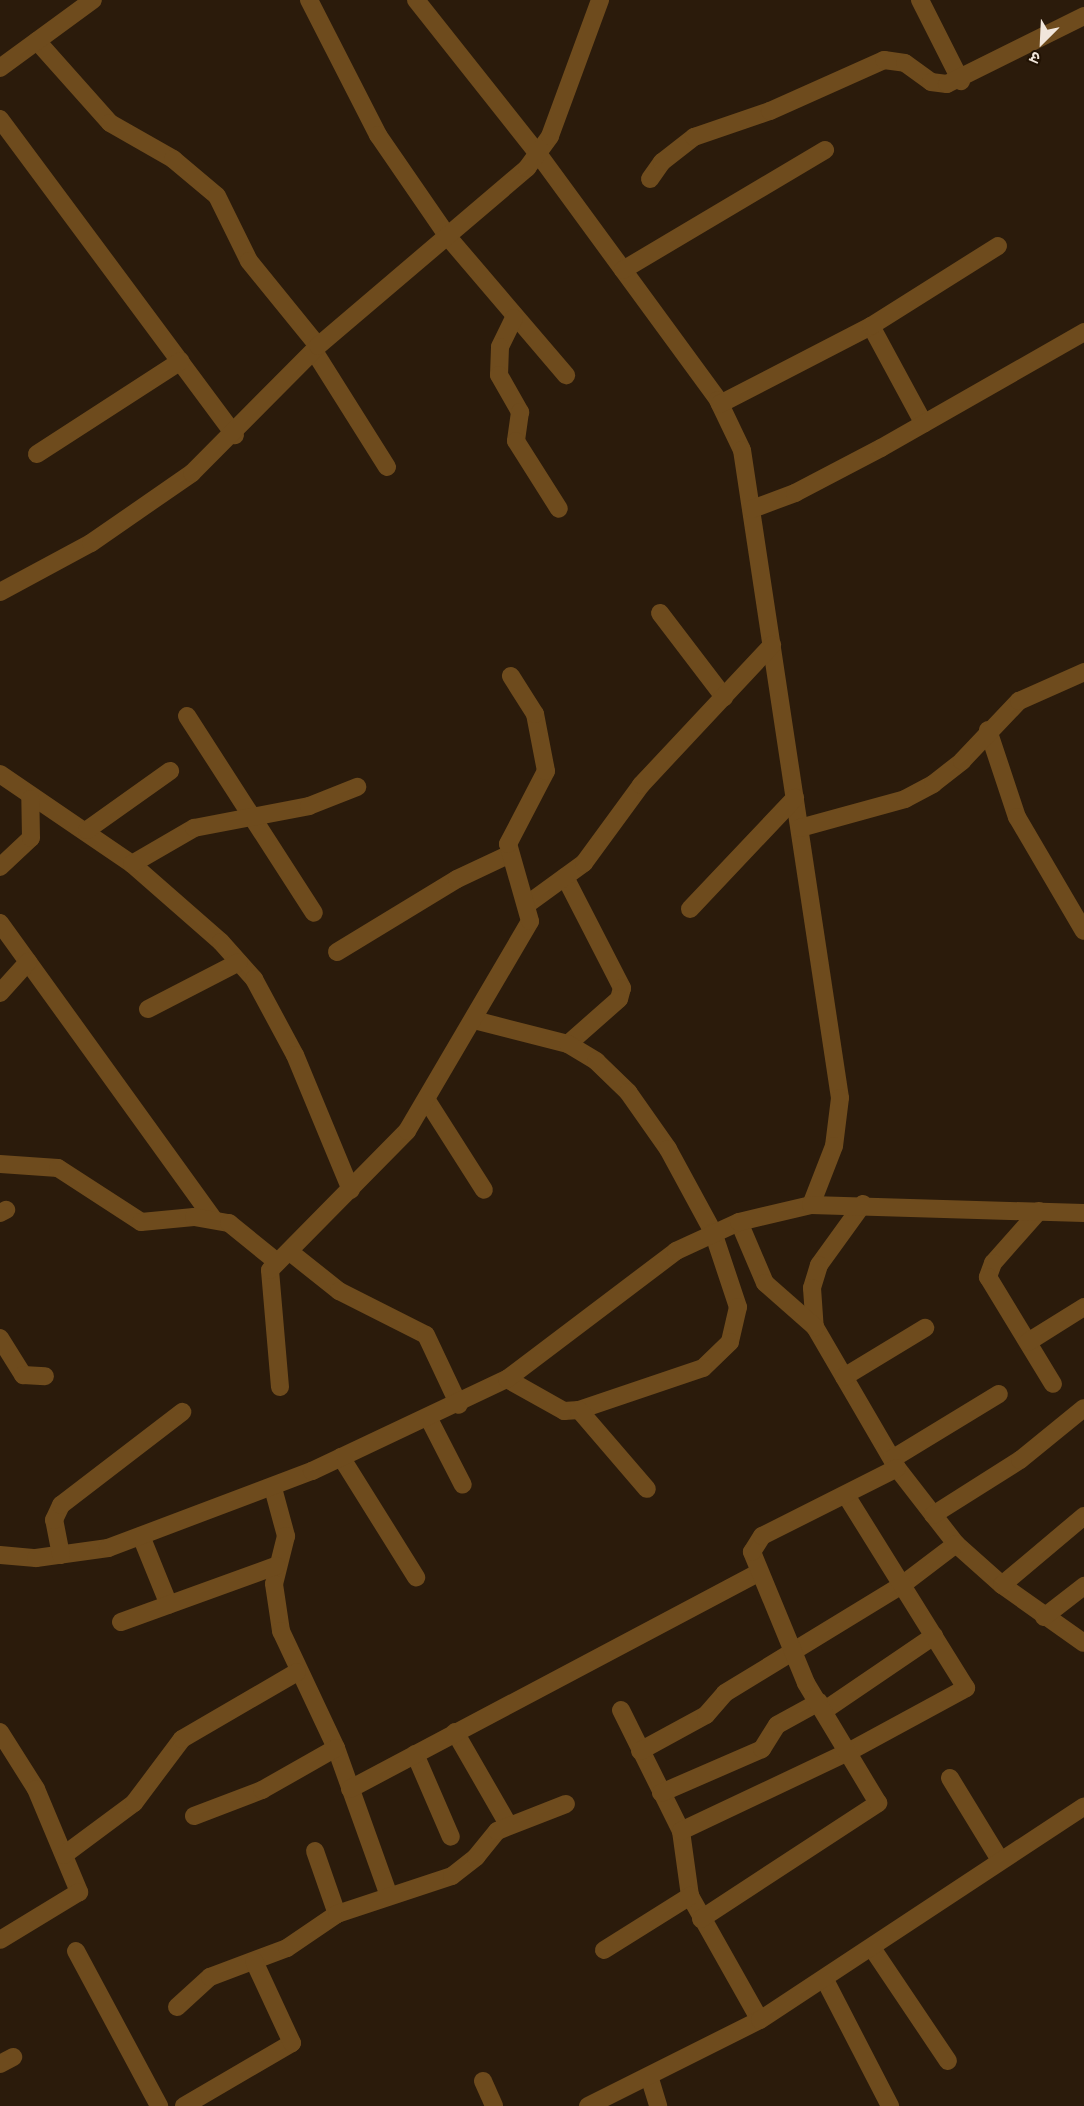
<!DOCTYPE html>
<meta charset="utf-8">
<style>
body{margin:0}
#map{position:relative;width:1084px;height:2106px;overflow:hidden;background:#2b1b0b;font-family:"PT Serif","Noto Sans Devanagari",serif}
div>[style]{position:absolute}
.minor>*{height:18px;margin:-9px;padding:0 9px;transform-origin:9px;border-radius:9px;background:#6e4b1d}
span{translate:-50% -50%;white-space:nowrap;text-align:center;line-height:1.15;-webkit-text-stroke:6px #211203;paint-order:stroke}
.north{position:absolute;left:1012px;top:12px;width:60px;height:60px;-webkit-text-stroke:4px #211203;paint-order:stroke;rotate:204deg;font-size:16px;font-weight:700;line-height:24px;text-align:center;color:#f1e6db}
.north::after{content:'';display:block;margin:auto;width:21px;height:27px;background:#f1e6db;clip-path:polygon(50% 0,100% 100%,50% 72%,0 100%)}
</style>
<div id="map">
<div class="minor">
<div style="left:309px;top:0;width:152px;rotate:62.9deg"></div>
<div style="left:378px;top:135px;width:124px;rotate:55.5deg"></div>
<div style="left:448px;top:237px;width:182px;rotate:49.5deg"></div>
<div style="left:416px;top:0;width:198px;rotate:51.6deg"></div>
<div style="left:539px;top:155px;width:303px;rotate:53.8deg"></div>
<div style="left:718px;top:400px;width:55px;rotate:64.4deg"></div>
<div style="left:742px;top:450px;width:655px;rotate:81.4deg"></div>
<div style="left:840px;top:1098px;width:48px;rotate:97.1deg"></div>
<div style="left:834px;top:1146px;width:63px;rotate:111.3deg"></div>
<div style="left:920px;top:0;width:91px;rotate:63.2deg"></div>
<div style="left:37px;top:41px;width:110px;rotate:48.3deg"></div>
<div style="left:110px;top:123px;width:73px;rotate:29.7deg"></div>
<div style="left:173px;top:159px;width:57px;rotate:40.1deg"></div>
<div style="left:217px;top:196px;width:72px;rotate:63.8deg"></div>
<div style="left:249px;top:261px;width:109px;rotate:50.9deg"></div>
<div style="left:0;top:68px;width:115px;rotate:-36.2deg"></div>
<div style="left:0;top:119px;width:394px;rotate:53.4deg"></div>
<div style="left:650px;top:179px;width:21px;rotate:-55deg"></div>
<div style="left:662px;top:162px;width:41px;rotate:-38deg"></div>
<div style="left:694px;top:137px;width:80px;rotate:-18.9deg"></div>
<div style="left:770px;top:111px;width:125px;rotate:-24.1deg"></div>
<div style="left:884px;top:60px;width:21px;rotate:8deg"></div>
<div style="left:905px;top:63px;width:32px;rotate:36deg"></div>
<div style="left:931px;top:82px;width:16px;rotate:7deg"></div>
<div style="left:947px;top:84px;width:153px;rotate:-26.4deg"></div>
<div style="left:623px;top:270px;width:235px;rotate:-30.7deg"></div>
<div style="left:514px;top:318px;width:32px;rotate:116deg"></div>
<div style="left:500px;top:347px;width:28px;rotate:92deg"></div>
<div style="left:499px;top:375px;width:43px;rotate:60.4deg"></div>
<div style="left:520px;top:412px;width:29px;rotate:98deg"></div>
<div style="left:516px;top:441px;width:80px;rotate:57.7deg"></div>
<div style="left:871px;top:326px;width:111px;rotate:61.6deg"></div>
<div style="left:314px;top:351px;width:137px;rotate:57.8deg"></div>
<div style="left:720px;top:404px;width:170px;rotate:-27.3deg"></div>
<div style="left:871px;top:326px;width:150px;rotate:-32.2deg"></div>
<div style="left:37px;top:454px;width:171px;rotate:-32.9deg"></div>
<div style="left:752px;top:509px;width:46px;rotate:-20.4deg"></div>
<div style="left:795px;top:493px;width:97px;rotate:-27.6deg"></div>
<div style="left:881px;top:448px;width:234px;rotate:-29.7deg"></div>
<div style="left:0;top:592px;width:103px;rotate:-28.3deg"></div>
<div style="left:91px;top:543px;width:123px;rotate:-34.7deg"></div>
<div style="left:192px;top:473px;width:179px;rotate:-45.2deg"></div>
<div style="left:318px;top:346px;width:275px;rotate:-40.4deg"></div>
<div style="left:527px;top:168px;width:39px;rotate:-54deg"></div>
<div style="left:550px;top:136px;width:145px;rotate:-69.8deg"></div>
<div style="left:660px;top:613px;width:106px;rotate:52.7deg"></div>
<div style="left:187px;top:716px;width:234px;rotate:57.2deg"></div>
<div style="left:988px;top:730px;width:92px;rotate:71.6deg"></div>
<div style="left:1017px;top:817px;width:132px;rotate:59.6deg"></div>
<div style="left:0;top:774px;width:160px;rotate:34.3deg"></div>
<div style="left:132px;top:864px;width:118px;rotate:41.2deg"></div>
<div style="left:221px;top:942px;width:50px;rotate:48.3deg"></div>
<div style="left:254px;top:979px;width:86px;rotate:61.7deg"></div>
<div style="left:295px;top:1055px;width:146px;rotate:67.5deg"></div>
<div style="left:800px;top:828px;width:109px;rotate:-15.4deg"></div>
<div style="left:905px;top:799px;width:32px;rotate:-28deg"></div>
<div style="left:933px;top:784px;width:37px;rotate:-38deg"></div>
<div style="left:962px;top:761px;width:83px;rotate:-46.5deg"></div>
<div style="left:1019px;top:701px;width:71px;rotate:-24deg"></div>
<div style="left:87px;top:830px;width:102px;rotate:-35.4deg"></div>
<div style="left:132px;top:864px;width:72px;rotate:-30.1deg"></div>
<div style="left:194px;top:828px;width:117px;rotate:-10.8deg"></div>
<div style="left:309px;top:806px;width:52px;rotate:-21.6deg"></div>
<div style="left:0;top:867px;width:42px;rotate:-43.1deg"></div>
<div style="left:31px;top:838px;width:39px;rotate:-91deg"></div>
<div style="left:565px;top:877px;width:125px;rotate:62.8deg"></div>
<div style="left:622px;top:988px;width:11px;rotate:105deg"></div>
<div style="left:619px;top:999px;width:68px;rotate:138.6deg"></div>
<div style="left:529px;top:903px;width:68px;rotate:-36deg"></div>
<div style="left:584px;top:863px;width:97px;rotate:-53.8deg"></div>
<div style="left:641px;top:785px;width:192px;rotate:-46.9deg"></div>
<div style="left:690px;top:909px;width:153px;rotate:-46.6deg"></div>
<div style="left:0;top:923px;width:364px;rotate:54.2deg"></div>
<div style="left:337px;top:952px;width:140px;rotate:-31.3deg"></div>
<div style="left:457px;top:879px;width:56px;rotate:-25.2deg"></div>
<div style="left:0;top:993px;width:42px;rotate:-47.9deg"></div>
<div style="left:148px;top:1009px;width:102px;rotate:-27.3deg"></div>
<div style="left:474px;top:1020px;width:97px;rotate:14.3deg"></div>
<div style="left:568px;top:1044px;width:33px;rotate:31deg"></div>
<div style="left:596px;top:1061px;width:45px;rotate:44.1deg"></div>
<div style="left:628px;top:1092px;width:70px;rotate:54.9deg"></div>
<div style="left:668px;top:1149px;width:94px;rotate:61.5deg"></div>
<div style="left:713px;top:1232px;width:79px;rotate:71.6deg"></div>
<div style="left:738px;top:1307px;width:36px;rotate:103deg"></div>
<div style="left:730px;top:1342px;width:37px;rotate:136deg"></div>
<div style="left:703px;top:1368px;width:131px;rotate:161.3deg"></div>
<div style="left:579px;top:1410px;width:15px;rotate:176deg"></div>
<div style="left:564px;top:1411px;width:65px;rotate:-150.7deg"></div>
<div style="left:428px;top:1102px;width:104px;rotate:57.5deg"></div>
<div style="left:0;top:1164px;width:58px;rotate:3.9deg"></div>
<div style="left:58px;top:1168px;width:99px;rotate:33deg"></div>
<div style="left:141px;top:1222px;width:53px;rotate:-5.4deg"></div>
<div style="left:194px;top:1217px;width:36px;rotate:10deg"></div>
<div style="left:229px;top:1223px;width:62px;rotate:39.1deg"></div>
<div style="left:863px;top:1204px;width:75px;rotate:125.8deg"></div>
<div style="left:819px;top:1265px;width:24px;rotate:107deg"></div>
<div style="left:812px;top:1288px;width:39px;rotate:86deg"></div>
<div style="left:815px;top:1327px;width:163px;rotate:59.8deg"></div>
<div style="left:897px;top:1468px;width:96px;rotate:52.2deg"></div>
<div style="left:956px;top:1544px;width:62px;rotate:41.7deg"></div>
<div style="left:1002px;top:1585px;width:100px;rotate:35.3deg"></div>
<div style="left:1039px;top:1211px;width:69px;rotate:131.5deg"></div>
<div style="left:993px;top:1263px;width:15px;rotate:110deg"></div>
<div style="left:988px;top:1277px;width:125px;rotate:58.7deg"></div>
<div style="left:0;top:1213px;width:7px;rotate:-27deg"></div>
<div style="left:739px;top:1222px;width:66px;rotate:66.9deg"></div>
<div style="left:765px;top:1283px;width:67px;rotate:41.3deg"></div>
<div style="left:290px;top:1252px;width:63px;rotate:38.5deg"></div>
<div style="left:339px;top:1291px;width:97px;rotate:26.8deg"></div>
<div style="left:426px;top:1335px;width:77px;rotate:64.8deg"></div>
<div style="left:0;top:1338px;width:44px;rotate:58.1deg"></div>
<div style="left:23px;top:1375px;width:22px;rotate:3deg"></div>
<div style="left:1028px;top:1342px;width:66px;rotate:-32deg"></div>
<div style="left:844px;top:1377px;width:95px;rotate:-31.2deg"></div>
<div style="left:280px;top:1387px;width:117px;rotate:-94.9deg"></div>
<div style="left:270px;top:1270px;width:195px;rotate:-45.4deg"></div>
<div style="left:407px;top:1131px;width:243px;rotate:-59.6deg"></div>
<div style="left:530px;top:921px;width:80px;rotate:-105.9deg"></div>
<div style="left:508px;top:844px;width:82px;rotate:-62.5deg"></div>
<div style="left:546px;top:771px;width:58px;rotate:-100.9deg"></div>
<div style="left:535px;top:714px;width:45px;rotate:-122.3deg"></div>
<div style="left:579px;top:1410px;width:104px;rotate:49.3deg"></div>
<div style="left:428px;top:1417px;width:76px;rotate:62.8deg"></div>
<div style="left:341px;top:1457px;width:142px;rotate:58deg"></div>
<div style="left:892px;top:1459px;width:125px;rotate:-31.3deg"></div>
<div style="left:273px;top:1488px;width:50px;rotate:74.8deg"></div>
<div style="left:286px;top:1536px;width:49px;rotate:104deg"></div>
<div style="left:274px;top:1584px;width:48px;rotate:81.5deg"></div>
<div style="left:281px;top:1631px;width:129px;rotate:64.8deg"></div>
<div style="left:336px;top:1748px;width:157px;rotate:70.3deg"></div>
<div style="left:933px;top:1515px;width:103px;rotate:-32.3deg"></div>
<div style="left:1020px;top:1460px;width:82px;rotate:-39.1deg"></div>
<div style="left:141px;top:1536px;width:74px;rotate:67.9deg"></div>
<div style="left:0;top:1555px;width:36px;rotate:5deg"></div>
<div style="left:36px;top:1558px;width:73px;rotate:-7.9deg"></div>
<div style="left:108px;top:1548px;width:218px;rotate:-20.7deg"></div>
<div style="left:312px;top:1471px;width:216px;rotate:-25.3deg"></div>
<div style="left:507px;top:1379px;width:212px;rotate:-37.1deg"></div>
<div style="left:676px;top:1251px;width:69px;rotate:-24.7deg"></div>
<div style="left:739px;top:1222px;width:74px;rotate:-13.3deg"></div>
<div style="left:811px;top:1205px;width:273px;rotate:1.7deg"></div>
<div style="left:61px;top:1555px;width:36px;rotate:-101deg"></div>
<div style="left:54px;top:1520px;width:17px;rotate:-65deg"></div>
<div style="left:61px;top:1505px;width:153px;rotate:-37.5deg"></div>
<div style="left:1002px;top:1585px;width:107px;rotate:-40.1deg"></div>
<div style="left:1044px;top:1617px;width:51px;rotate:-37.8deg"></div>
<div style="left:121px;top:1622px;width:165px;rotate:-19.9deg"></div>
<div style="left:621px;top:1710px;width:135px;rotate:63.6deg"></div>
<div style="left:681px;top:1831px;width:66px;rotate:82.1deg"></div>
<div style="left:690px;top:1896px;width:142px;rotate:60.6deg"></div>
<div style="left:825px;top:1710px;width:132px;rotate:-34.2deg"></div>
<div style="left:0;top:1732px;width:67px;rotate:57.7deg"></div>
<div style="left:36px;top:1789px;width:112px;rotate:67.3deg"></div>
<div style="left:79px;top:1892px;width:92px;rotate:148.7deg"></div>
<div style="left:455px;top:1732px;width:106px;rotate:60.1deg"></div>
<div style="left:640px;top:1751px;width:75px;rotate:-28.6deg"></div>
<div style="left:706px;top:1715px;width:29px;rotate:-49deg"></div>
<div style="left:725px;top:1693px;width:207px;rotate:-31.4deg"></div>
<div style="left:902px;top:1585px;width:68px;rotate:-37.2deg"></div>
<div style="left:415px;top:1754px;width:90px;rotate:66.6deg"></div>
<div style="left:950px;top:1778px;width:96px;rotate:58.6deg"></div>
<div style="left:350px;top:1789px;width:462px;rotate:-27.9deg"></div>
<div style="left:661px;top:1793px;width:110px;rotate:-23.5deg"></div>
<div style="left:762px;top:1749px;width:28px;rotate:-58deg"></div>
<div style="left:777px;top:1725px;width:48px;rotate:-28.7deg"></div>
<div style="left:194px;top:1816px;width:73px;rotate:-20.9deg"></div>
<div style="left:262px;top:1790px;width:85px;rotate:-29.6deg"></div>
<div style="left:681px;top:1831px;width:189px;rotate:-25.3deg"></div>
<div style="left:852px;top:1750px;width:130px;rotate:-28.5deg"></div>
<div style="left:966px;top:1688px;width:225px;rotate:-121.9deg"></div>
<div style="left:315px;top:1851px;width:67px;rotate:70.8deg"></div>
<div style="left:64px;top:1855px;width:87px;rotate:-36.6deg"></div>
<div style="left:134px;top:1803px;width:80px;rotate:-53.1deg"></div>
<div style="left:182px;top:1739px;width:133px;rotate:-30.2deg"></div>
<div style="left:701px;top:1919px;width:212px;rotate:-33.2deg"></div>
<div style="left:878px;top:1803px;width:140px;rotate:-121deg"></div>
<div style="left:806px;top:1683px;width:142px;rotate:-112.4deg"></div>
<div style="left:752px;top:1552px;width:19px;rotate:-58deg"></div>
<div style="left:762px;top:1536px;width:151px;rotate:-26.7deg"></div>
<div style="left:872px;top:1948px;width:136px;rotate:56.1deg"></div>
<div style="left:604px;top:1950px;width:102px;rotate:-32.1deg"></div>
<div style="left:76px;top:1951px;width:176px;rotate:61.8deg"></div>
<div style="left:825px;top:1980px;width:142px;rotate:62.7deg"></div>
<div style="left:177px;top:2007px;width:45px;rotate:-42.3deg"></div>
<div style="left:210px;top:1977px;width:82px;rotate:-20.6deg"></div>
<div style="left:287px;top:1948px;width:60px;rotate:-34.2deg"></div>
<div style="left:337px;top:1914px;width:121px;rotate:-18.3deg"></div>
<div style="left:452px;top:1876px;width:31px;rotate:-38deg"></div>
<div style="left:476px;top:1857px;width:33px;rotate:-51deg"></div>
<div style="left:497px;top:1831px;width:74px;rotate:-21.4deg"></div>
<div style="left:0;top:2064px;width:15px;rotate:-28deg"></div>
<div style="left:650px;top:2079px;width:28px;rotate:73deg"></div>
<div style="left:483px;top:2081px;width:27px;rotate:66deg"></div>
<div style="left:184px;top:2106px;width:125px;rotate:-30.3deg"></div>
<div style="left:292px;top:2043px;width:90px;rotate:-114.9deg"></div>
<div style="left:588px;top:2106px;width:192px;rotate:-26.6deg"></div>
<div style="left:760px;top:2020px;width:388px;rotate:-33.4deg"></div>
</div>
<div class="north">उ</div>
</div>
